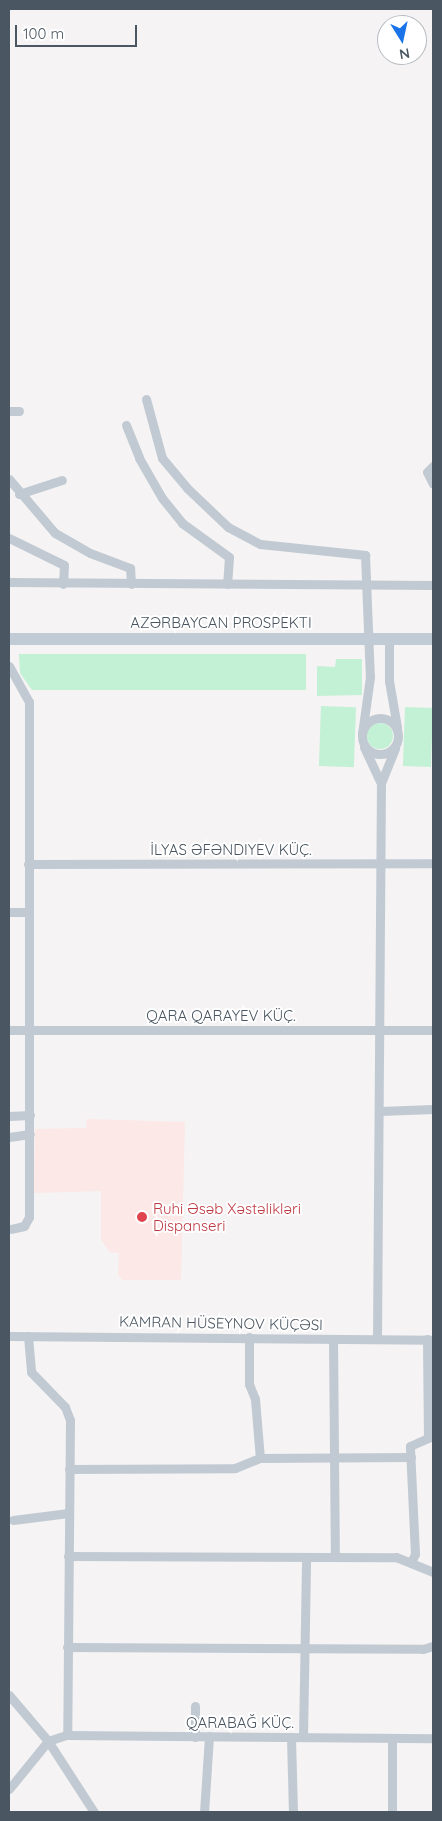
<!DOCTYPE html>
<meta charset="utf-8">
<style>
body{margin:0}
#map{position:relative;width:442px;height:1821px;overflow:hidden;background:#f5f3f3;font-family:Quicksand,sans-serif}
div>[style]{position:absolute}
.medical>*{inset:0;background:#fce8e6}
.green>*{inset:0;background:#c3f1d5;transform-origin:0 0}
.round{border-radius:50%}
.street>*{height:9px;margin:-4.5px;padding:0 4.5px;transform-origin:4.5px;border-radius:4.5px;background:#c1cad2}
.street>.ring{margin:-4.5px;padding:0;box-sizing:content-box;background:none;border:9px solid #c1cad2;border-radius:50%}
.secondary>*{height:12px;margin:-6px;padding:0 6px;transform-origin:6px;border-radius:6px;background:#c1cbd6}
.dots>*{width:14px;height:14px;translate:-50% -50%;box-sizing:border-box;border:2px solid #fff;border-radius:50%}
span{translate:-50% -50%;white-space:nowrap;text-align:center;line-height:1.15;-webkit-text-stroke:4px #fff;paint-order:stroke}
.street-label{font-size:15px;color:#4a5661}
.health-label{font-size:15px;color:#be3a42}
.left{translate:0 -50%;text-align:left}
.frame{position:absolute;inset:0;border:10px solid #4a5661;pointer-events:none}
.north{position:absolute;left:377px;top:15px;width:50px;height:50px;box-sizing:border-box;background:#fff;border:1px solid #b7bbc0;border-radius:50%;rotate:170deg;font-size:14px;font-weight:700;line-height:20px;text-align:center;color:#4a5661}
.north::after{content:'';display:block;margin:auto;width:18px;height:22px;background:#1a73e8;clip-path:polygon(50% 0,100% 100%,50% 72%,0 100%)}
.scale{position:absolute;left:15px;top:25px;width:122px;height:22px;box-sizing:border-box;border:2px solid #4a5661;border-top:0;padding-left:6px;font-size:15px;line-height:18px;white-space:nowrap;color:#4a5661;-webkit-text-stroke:4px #fff;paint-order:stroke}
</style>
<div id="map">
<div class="medical">
<div style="clip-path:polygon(87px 1119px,185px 1122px,181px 1280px,122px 1280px,118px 1274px,119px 1253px,110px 1252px,101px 1240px,101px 1191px,34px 1193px,35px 1129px,86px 1128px)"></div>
</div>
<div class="green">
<div style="clip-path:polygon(19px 654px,306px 654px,306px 690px,32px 690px,20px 673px)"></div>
<div style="clip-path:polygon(336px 659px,362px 659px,362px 695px,317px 696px,317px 666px,335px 667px)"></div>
<div style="left:321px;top:706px;width:35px;height:60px;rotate:2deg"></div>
<div style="left:405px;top:707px;width:28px;height:59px;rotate:2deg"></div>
<div class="round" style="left:367px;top:723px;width:26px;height:26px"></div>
</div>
<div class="street">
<div style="left:146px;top:399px;width:61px;rotate:74.8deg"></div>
<div style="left:162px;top:458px;width:39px;rotate:50deg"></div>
<div style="left:187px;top:488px;width:57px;rotate:43.6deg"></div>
<div style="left:228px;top:527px;width:36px;rotate:28deg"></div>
<div style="left:260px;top:544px;width:106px;rotate:6deg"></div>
<div style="left:365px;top:555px;width:122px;rotate:87.7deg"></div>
<div style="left:370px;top:677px;width:58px;rotate:98deg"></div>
<div style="left:9px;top:411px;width:10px"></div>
<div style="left:126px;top:425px;width:35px;rotate:68deg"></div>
<div style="left:139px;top:458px;width:46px;rotate:60.1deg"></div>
<div style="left:162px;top:498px;width:32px;rotate:51deg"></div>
<div style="left:182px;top:523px;width:58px;rotate:35.9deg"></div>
<div style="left:229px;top:557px;width:27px;rotate:94deg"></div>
<div style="left:433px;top:466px;width:8px;rotate:135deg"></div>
<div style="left:427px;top:472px;width:13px;rotate:63deg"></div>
<div style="left:9px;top:479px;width:71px;rotate:49.6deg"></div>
<div style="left:55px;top:533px;width:40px;rotate:29.7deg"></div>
<div style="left:90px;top:553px;width:43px;rotate:20.6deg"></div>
<div style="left:130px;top:568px;width:16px;rotate:86deg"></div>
<div style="left:19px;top:494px;width:45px;rotate:-18deg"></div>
<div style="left:9px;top:538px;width:61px;rotate:26.1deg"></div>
<div style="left:64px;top:565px;width:19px;rotate:93deg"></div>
<div style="left:9px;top:582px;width:424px;rotate:0.4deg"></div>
<div style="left:389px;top:639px;width:42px;rotate:90deg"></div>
<div style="left:389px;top:681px;width:47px;rotate:80.1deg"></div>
<div style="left:9px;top:666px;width:41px;rotate:60.9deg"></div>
<div style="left:29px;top:702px;width:515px;rotate:90deg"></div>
<div style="left:29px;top:1217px;width:10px;rotate:119deg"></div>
<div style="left:24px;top:1226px;width:13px;rotate:167deg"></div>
<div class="ring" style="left:362px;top:718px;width:27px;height:27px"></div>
<div style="left:364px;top:747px;width:40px;rotate:65deg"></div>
<div style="left:381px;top:783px;width:38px;rotate:-68deg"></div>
<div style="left:28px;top:864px;width:405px;rotate:-0.1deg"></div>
<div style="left:9px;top:912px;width:19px"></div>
<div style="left:9px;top:1030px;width:424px"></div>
<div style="left:380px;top:1111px;width:53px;rotate:-2.2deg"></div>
<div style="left:9px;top:1116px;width:21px;rotate:-3deg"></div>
<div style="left:9px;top:1137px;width:21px;rotate:-8deg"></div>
<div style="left:9px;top:1336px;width:424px;rotate:0.5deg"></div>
<div style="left:28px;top:1336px;width:36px;rotate:85deg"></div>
<div style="left:31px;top:1372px;width:49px;rotate:45.8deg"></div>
<div style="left:65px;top:1407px;width:14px;rotate:69deg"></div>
<div style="left:70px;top:1420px;width:315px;rotate:90.5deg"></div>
<div style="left:249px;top:1337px;width:47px;rotate:90deg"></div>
<div style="left:249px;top:1384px;width:16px;rotate:68deg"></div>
<div style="left:255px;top:1399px;width:59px;rotate:85.2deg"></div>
<div style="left:333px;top:1339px;width:218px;rotate:89.5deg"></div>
<div style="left:377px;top:1339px;width:556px;rotate:-89.59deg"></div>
<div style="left:69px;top:1469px;width:166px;rotate:-0.3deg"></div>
<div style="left:235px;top:1468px;width:27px;rotate:-22deg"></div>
<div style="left:260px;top:1458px;width:151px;rotate:-0.4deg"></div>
<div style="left:13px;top:1520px;width:56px;rotate:-7.1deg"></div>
<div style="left:68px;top:1556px;width:328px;rotate:0.2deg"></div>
<div style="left:396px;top:1557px;width:40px;rotate:22deg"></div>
<div style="left:411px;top:1562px;width:9px;rotate:-63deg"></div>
<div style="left:415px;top:1554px;width:108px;rotate:-92.7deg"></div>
<div style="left:410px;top:1446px;width:20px;rotate:-24deg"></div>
<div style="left:428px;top:1438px;width:99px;rotate:-90.6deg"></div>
<div style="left:67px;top:1647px;width:356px;rotate:0.3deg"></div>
<div style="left:423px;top:1649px;width:10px;rotate:-17deg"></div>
<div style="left:9px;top:1695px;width:60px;rotate:49.7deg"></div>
<div style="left:48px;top:1741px;width:85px;rotate:57.1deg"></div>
<div style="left:195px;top:1737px;width:31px;rotate:-90deg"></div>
<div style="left:291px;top:1737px;width:75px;rotate:88.5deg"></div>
<div style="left:303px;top:1737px;width:179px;rotate:-89deg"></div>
<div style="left:9px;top:1789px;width:62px;rotate:-50.9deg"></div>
<div style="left:48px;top:1741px;width:20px;rotate:-18deg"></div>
<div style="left:67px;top:1735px;width:366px;rotate:0.5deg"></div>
<div style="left:204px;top:1812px;width:76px;rotate:-86.2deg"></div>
<div style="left:392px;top:1812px;width:74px;rotate:-90deg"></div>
</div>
<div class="secondary">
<div style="left:9px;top:639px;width:424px"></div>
</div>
<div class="dots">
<div style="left:142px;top:1217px;background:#e0444e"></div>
</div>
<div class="street-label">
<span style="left:221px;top:623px">AZƏRBAYCAN PROSPEKTI</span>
<span style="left:231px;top:850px">İLYAS ƏFƏNDIYEV KÜÇ.</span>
<span style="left:221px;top:1016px">QARA QARAYEV KÜÇ.</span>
<span style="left:221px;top:1323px;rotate:1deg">KAMRAN HÜSEYNOV KÜÇƏSI</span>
<span style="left:240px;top:1723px">QARABAĞ KÜÇ.</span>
</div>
<div class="health-label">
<span class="left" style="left:153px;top:1217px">Ruhi Əsəb Xəstəlikləri<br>Dispanseri</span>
</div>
<div class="frame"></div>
<div class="north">N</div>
<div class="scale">100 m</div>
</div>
